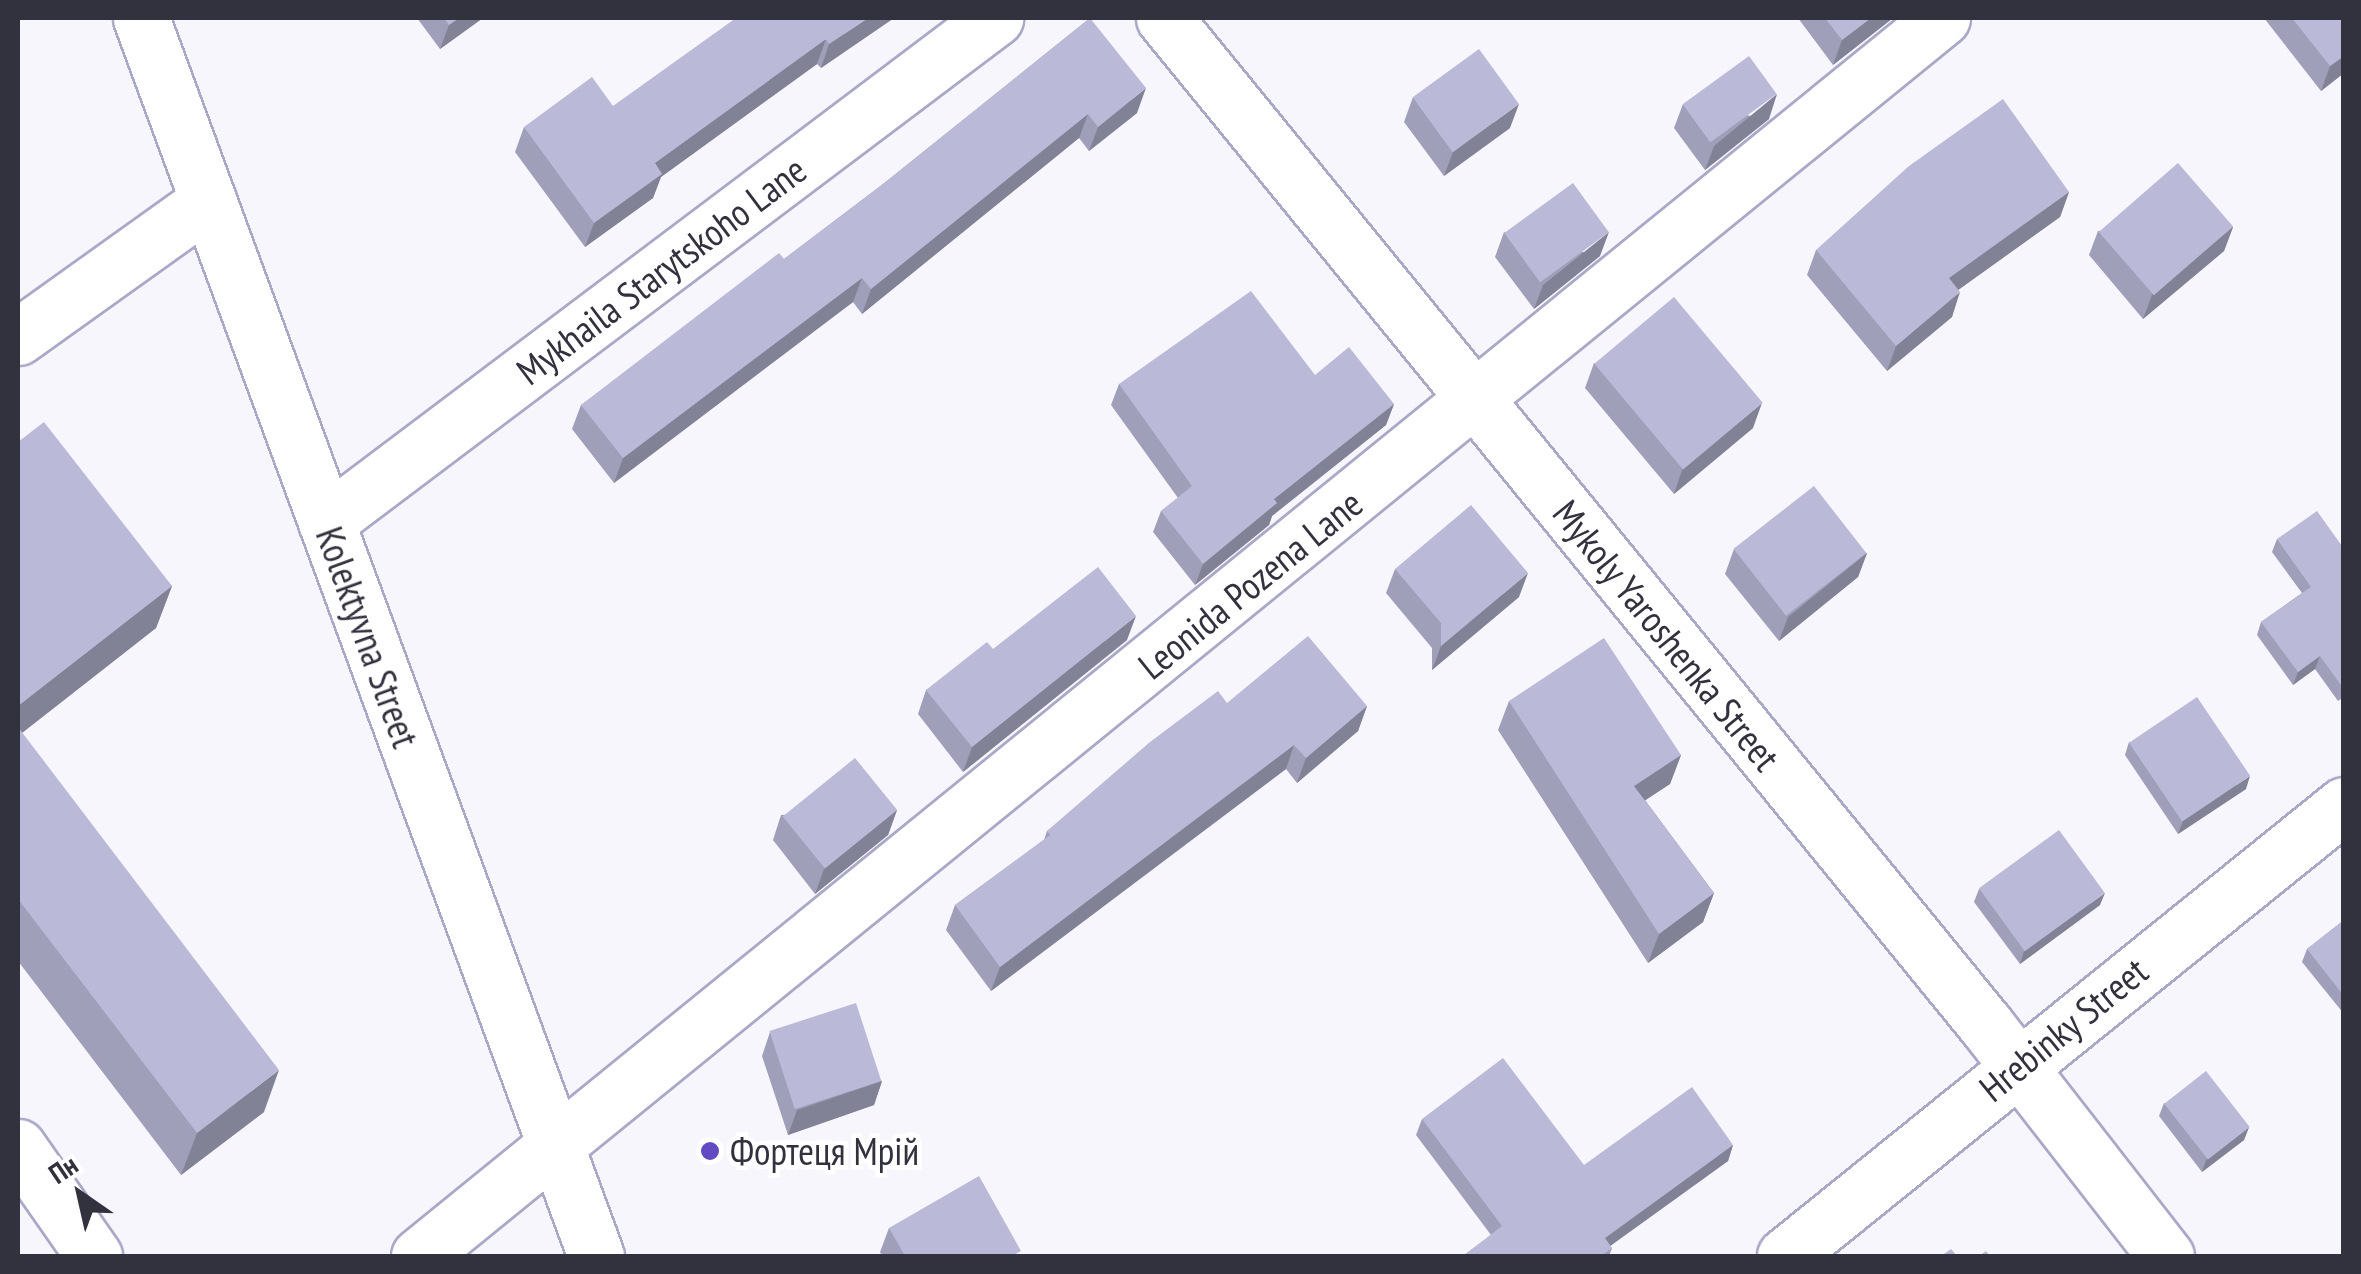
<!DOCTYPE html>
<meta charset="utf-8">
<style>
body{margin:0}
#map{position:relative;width:2361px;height:1274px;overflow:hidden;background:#f7f6fd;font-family:"PT Sans Narrow",sans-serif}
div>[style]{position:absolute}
.roads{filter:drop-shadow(2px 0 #aaa8c7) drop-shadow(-2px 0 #aaa8c7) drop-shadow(0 2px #aaa8c7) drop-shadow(0 -2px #aaa8c7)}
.minor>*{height:55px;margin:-27.5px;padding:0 27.5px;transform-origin:27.5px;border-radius:27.5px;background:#fff}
.wall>*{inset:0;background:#a09fba}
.shaded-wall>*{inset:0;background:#828297}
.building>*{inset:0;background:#bab9d8;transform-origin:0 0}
.dots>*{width:28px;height:28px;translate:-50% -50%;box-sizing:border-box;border:5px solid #fff;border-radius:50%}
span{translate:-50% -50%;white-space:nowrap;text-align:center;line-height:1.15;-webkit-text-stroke:9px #fff;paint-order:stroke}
.street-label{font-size:38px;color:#32313e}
.poi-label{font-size:38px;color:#32313e}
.left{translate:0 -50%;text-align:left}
.frame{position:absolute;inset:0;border:20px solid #32313e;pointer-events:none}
.north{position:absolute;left:30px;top:1144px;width:100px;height:100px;-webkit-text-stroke:8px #fff;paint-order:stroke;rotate:326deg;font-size:28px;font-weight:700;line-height:40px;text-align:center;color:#32313e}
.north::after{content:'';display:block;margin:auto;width:35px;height:45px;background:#32313e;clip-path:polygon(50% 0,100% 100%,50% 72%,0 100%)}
</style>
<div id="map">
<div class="roads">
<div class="minor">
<div style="left:141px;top:18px;width:1319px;rotate:69.82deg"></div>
<div style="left:1164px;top:18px;width:1300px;rotate:50.78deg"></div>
<div style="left:1986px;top:1025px;width:293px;rotate:52.1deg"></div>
<div style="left:18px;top:337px;width:234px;rotate:-35.6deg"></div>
<div style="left:326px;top:522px;width:838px;rotate:-36.99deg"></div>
<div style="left:18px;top:1147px;width:133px;rotate:55.1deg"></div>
<div style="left:419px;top:1256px;width:1963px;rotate:-39.11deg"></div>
<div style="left:1785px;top:1256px;width:718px;rotate:-38.9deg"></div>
</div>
</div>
<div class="wall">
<div style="clip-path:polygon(417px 18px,483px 18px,440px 49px)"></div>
<div style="clip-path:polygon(894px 18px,821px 68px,817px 64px,661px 177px,653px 198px,585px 247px,515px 152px,524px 127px,613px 106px)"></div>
<div style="clip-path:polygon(1090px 18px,1137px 113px,1089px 151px,1079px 138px,862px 314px,853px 302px,614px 483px,572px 429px,581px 405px,784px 259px,883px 184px)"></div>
<div style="clip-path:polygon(1798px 18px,1893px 18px,1833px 65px)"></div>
<div style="clip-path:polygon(2264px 18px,2344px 18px,2344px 73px,2321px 91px)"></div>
<div style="clip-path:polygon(1413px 97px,1510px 128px,1444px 176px,1404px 122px)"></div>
<div style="clip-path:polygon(1683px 104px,1769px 119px,1705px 170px,1674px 128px)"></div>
<div style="clip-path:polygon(2069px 192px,2060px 217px,1958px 290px,1952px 317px,1887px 371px,1807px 275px,1816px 250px)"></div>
<div style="clip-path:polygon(2233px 227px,2224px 251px,2143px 319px,2089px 255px,2098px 231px)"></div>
<div style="clip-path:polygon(1504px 232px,1600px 256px,1534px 309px,1495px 257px)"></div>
<div style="clip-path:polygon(1594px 363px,1753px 428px,1674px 494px,1585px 388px)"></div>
<div style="clip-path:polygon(1315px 375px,1394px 404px,1386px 425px,1272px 516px,1269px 525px,1195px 585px,1153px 532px,1161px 511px,1178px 498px,1111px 405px,1119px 384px)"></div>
<div style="clip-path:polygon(18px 442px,172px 586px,156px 628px,22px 733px,264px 1112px,181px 1175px,18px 961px)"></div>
<div style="clip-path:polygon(2277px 539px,2344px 545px,2344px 697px,2338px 701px,2315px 669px,2293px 685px,2257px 635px,2261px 622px,2302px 593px,2272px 552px)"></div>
<div style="clip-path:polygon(1734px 549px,1867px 553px,1858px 577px,1779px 641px,1725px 574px)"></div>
<div style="clip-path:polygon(1395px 569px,1519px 597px,1432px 670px,1432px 648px,1386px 593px)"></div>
<div style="clip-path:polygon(1127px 640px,963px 772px,918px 714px,926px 690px,993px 649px)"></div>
<div style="clip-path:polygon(1509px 701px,1681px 755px,1670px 784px,1645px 800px,1714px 893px,1703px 922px,1648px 963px,1498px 730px)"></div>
<div style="clip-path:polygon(1227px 703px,1367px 706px,1358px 731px,1297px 783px,1286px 769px,991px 991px,946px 930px,955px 905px,1044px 840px,1047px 831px)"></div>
<div style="clip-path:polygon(2129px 742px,2246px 789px,2178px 834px,2125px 755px)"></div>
<div style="clip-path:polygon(897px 810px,888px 835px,815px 894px,773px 840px,781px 815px)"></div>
<div style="clip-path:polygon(1979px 889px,2100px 905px,2020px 964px,1974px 902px)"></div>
<div style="clip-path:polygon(2344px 920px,2344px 1014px,2302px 962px,2307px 949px)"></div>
<div style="clip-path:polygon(770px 1032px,882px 1081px,874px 1105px,788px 1135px,762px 1056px)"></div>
<div style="clip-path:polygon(2164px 1103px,2249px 1127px,2244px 1140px,2202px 1172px,2159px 1116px)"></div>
<div style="clip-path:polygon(1422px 1119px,1584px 1165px,1733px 1145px,1728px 1161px,1610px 1246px,1612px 1248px,1609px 1256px,1463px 1256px,1491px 1235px,1416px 1135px)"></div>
<div style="clip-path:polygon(889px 1228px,1019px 1256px,882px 1256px,880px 1252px)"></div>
</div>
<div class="shaded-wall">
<div style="clip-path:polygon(459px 18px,483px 18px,440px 49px,449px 25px)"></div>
<div style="clip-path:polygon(868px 18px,894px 18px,821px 68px,829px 44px)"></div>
<div style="clip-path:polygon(1871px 18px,1893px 18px,1833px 65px,1842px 40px)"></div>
<div style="clip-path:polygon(826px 39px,817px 64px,661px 177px,653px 198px,585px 247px,594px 223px,655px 163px)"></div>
<div style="clip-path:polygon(2344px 56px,2344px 73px,2321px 91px,2330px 66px)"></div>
<div style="clip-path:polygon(1146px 88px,1137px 113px,1089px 151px,1098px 127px)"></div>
<div style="clip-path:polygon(1777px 94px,1769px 119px,1705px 170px,1714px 146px)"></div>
<div style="clip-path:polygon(1519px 104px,1510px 128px,1444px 176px,1453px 152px)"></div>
<div style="clip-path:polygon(1088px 114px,1079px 138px,862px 314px,871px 289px)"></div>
<div style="clip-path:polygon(2069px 192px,2060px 217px,1940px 303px,1949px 278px)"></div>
<div style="clip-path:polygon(2233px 227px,2224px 251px,2143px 319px,2152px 295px)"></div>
<div style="clip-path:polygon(1609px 232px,1600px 256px,1534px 309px,1543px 285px)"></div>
<div style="clip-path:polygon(862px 278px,853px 302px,614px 483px,623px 458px)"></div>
<div style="clip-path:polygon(1960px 292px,1952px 317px,1887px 371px,1896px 346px)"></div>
<div style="clip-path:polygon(1762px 403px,1753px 428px,1674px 494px,1682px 470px)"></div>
<div style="clip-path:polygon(1394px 404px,1386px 425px,1272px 516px,1269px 525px,1195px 585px,1203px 564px,1274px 499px)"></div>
<div style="clip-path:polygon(1867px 553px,1858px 577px,1779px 641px,1788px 617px)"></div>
<div style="clip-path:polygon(1528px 573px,1519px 597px,1432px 670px,1441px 646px)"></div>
<div style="clip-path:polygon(172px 586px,156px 628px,18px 736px,18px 706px)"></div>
<div style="clip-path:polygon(1136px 616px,1127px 640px,963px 772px,972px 747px)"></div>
<div style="clip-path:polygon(2320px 656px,2315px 669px,2293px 685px,2298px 672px)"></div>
<div style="clip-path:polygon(1367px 706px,1358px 731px,1297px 783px,1306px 758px)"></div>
<div style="clip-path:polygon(1294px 745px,1286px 769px,991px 991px,1000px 967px)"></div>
<div style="clip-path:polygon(1681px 755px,1670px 784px,1623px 815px,1634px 786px)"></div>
<div style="clip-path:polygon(2250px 776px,2246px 789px,2178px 834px,2183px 821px)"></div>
<div style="clip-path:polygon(897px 810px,888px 835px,815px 894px,824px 869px)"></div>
<div style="clip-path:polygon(1714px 893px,1703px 922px,1648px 963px,1659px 934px)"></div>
<div style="clip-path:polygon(2105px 893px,2100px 905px,2020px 964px,2024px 951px)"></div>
<div style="clip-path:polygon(279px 1070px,264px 1112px,181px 1175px,197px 1133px)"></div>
<div style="clip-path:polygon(882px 1081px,874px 1105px,788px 1135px,797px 1110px)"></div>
<div style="clip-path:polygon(2249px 1127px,2244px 1140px,2202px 1172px,2206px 1160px)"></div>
<div style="clip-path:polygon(1733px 1145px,1728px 1161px,1599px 1254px,1605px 1238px)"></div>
</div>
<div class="building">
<div style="clip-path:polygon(444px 18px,459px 18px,449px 25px)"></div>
<div style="clip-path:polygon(736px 18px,868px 18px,829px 44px,826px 39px,655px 163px,662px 174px,594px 223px,524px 127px,592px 77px,613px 106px)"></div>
<div style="clip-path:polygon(1090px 18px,1146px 88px,1098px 127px,1088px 114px,871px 289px,862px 278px,623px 458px,581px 405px,779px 253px,784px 259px,883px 184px)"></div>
<div style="clip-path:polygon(1825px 18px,1871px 18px,1842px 40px)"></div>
<div style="clip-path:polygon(2292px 18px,2344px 18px,2344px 56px,2330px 66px)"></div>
<div style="left:1479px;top:49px;width:68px;height:82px;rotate:54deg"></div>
<div style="left:1749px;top:56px;width:47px;height:82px;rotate:54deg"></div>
<div style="clip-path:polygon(2003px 99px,2069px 192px,1949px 278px,1960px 292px,1896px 346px,1816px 250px,1909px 166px)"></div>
<div style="left:2178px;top:163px;width:84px;height:105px;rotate:49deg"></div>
<div style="left:1573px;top:183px;width:61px;height:85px;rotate:54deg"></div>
<div style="clip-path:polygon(1251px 291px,1315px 375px,1349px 347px,1394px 404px,1274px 499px,1277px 503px,1203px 564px,1161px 511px,1192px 486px,1119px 384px)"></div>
<div style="left:1674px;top:297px;width:138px;height:104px;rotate:50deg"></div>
<div style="clip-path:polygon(44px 422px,172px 586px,18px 706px,18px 442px)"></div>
<div style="left:1814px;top:486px;width:85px;height:102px;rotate:52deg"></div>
<div style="clip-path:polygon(1471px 505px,1528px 573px,1441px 646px,1441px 623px,1395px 569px)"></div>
<div style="clip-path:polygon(2317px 511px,2342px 546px,2344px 545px,2343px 688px,2320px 656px,2298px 672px,2261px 622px,2311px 587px,2277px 539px)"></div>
<div style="clip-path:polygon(1098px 567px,1136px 616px,972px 747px,926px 690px,987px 642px,993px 649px)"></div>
<div style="clip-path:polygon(1308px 636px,1367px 706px,1306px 758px,1294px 745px,1000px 967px,955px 905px,1050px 835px,1047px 831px,1150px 742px,1218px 691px,1227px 703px)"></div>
<div style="clip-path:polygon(1604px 638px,1681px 755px,1634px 786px,1714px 893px,1659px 934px,1509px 701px)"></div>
<div style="left:2197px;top:697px;width:95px;height:82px;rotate:56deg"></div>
<div style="clip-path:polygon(18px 727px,279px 1070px,197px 1133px,18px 899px)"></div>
<div style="left:855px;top:758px;width:67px;height:93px;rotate:51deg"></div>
<div style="left:2059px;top:830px;width:78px;height:99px;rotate:54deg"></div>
<div style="clip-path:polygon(2344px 920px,2344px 996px,2307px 949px)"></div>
<div style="left:856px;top:1003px;width:82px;height:91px;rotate:72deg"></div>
<div style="clip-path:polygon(1503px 1058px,1584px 1165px,1692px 1087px,1733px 1145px,1605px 1238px,1612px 1248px,1601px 1256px,1463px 1256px,1502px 1226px,1422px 1119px)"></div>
<div style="left:2206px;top:1071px;width:71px;height:53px;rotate:52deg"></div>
<div style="clip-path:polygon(979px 1176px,1021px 1251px,1012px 1256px,905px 1256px,889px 1228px)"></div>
<div style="clip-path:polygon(1951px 1249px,1957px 1256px,1941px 1256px)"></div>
<div style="clip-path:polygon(1986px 1251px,1990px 1256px,1979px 1256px)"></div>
</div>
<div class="dots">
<div style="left:710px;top:1151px;background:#634ac2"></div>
</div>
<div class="street-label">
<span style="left:661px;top:270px;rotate:-37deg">Mykhaila Starytskoho Lane</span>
<span style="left:1250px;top:584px;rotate:-39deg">Leonida Pozena Lane</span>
<span style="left:1667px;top:635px;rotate:51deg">Mykoly Yaroshenka Street</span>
<span style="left:368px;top:637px;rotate:70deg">Kolektyvna Street</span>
<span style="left:2063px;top:1029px;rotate:-39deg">Hrebinky Street</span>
</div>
<div class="poi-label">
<span class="left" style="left:730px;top:1151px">Фортеця Мрій</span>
</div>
<div class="frame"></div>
<div class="north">Пн</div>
</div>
